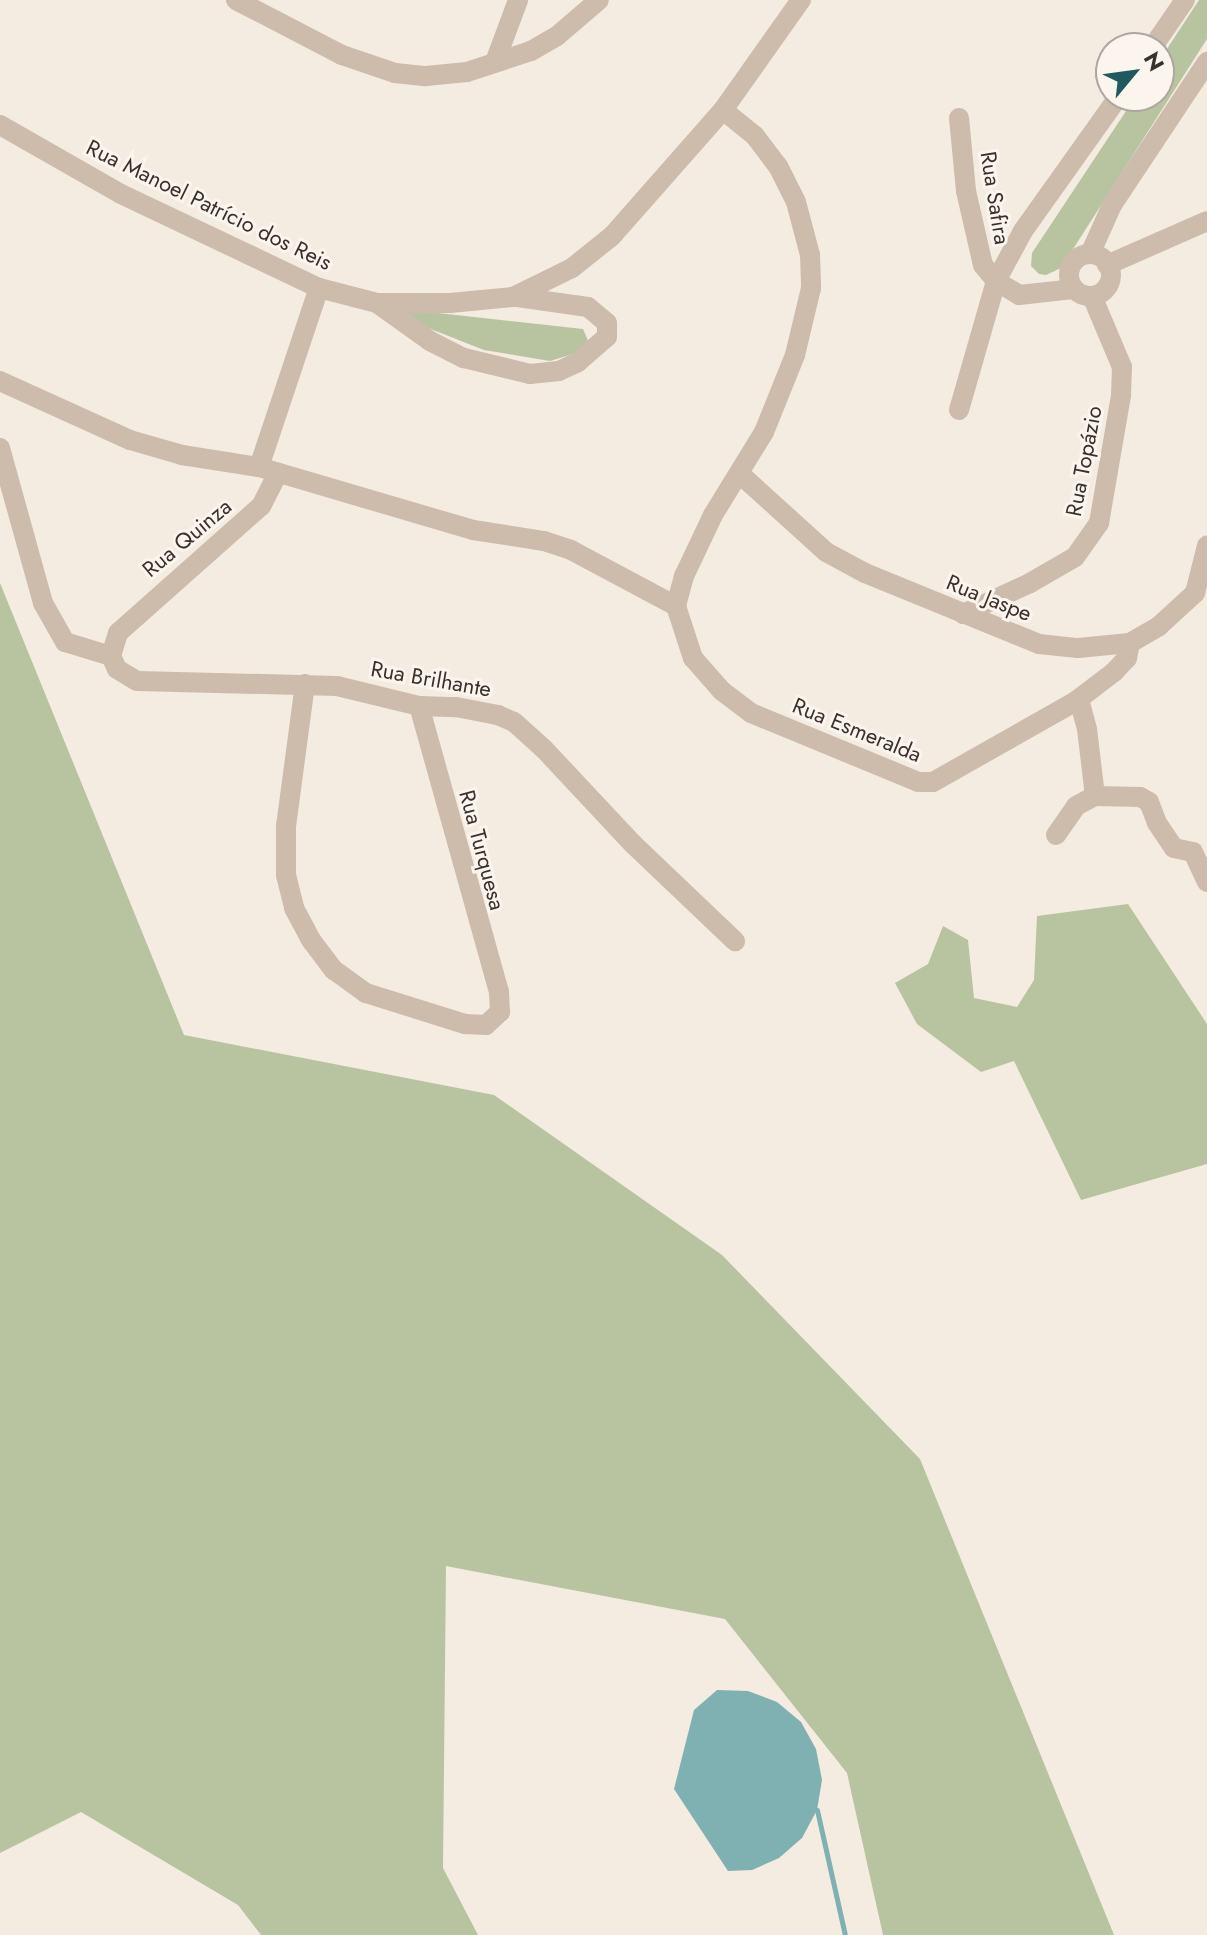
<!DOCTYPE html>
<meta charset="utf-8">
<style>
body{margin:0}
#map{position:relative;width:1207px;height:1935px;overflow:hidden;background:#f4ebe1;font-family:Jost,sans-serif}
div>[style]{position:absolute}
.green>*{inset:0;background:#b8c4a0}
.water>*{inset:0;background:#7fb0b2}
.stream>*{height:5px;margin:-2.5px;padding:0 2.5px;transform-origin:2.5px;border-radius:2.5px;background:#7fb0b2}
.minor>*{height:20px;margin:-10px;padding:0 10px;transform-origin:10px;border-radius:10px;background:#cdbbac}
.minor>.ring{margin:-10px;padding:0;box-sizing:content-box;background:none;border:20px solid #cdbbac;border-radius:50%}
span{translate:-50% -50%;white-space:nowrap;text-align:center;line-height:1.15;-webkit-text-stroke:6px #fbf5ee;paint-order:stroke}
.street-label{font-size:22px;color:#3b302b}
.north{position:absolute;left:1095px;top:32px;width:80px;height:80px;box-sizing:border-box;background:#fbf5ee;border:2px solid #aea6a0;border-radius:50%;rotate:61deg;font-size:22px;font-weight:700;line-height:32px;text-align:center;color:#3b302b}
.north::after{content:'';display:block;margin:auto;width:28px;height:36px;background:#1f5a5e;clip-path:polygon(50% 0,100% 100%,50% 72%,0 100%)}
</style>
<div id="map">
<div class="green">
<div style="clip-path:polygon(1199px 0,1207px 0,1207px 39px,1061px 268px,1046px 275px,1039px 274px,1031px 266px,1032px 253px,1136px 96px,1159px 96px,1159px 61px)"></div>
<div style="clip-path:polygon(402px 309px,583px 329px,589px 343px,573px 354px,550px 361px,484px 350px,418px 324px)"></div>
<div style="clip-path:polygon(0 583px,184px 1035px,494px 1095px,722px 1255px,920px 1459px,1114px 1935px,883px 1935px,847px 1773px,725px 1619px,446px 1566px,443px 1868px,478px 1935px,261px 1935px,238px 1905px,81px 1812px,0 1853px)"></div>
<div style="clip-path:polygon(1128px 904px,1207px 1024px,1207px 1164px,1081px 1200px,1014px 1061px,981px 1072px,917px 1024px,895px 983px,928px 964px,943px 926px,968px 940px,974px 998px,1017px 1007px,1034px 980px,1037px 916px)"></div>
</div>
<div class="water">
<div style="clip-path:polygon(717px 1690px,748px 1691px,777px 1702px,801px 1722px,816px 1749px,822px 1780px,817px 1810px,802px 1838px,779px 1858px,752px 1870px,728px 1871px,674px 1789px,694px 1710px)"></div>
</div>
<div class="stream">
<div style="left:817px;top:1810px;width:128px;rotate:77.4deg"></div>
</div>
<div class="minor">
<div style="left:236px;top:0;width:119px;rotate:27.4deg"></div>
<div style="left:342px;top:55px;width:56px;rotate:18.8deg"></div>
<div style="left:395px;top:73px;width:31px;rotate:6deg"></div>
<div style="left:426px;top:76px;width:41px;rotate:-5.6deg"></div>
<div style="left:467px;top:72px;width:67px;rotate:-18.2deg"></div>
<div style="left:531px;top:51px;width:30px;rotate:-30deg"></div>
<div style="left:557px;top:36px;width:55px;rotate:-40.6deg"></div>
<div style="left:1152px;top:48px;width:58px;rotate:-55.5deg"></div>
<div style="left:495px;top:62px;width:66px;rotate:-69.6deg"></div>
<div style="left:723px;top:110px;width:41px;rotate:39.1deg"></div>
<div style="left:755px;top:136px;width:38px;rotate:53deg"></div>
<div style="left:778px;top:166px;width:40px;rotate:63.4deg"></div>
<div style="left:796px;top:202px;width:55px;rotate:75.2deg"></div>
<div style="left:810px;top:255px;width:33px;rotate:88deg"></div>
<div style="left:811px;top:288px;width:69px;rotate:103.4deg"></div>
<div style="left:795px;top:355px;width:83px;rotate:111.9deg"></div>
<div style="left:764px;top:432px;width:97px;rotate:121.6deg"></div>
<div style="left:713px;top:515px;width:68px;rotate:115.4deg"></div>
<div style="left:684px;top:576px;width:31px;rotate:105deg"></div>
<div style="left:676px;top:606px;width:55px;rotate:71.9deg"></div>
<div style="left:693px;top:658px;width:44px;rotate:48.7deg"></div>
<div style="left:722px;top:691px;width:36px;rotate:37deg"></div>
<div style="left:751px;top:713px;width:181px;rotate:22.4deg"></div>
<div style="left:918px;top:782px;width:15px"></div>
<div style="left:933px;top:782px;width:164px;rotate:-29.5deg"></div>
<div style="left:1076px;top:701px;width:48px;rotate:-37.3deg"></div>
<div style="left:1114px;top:672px;width:19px;rotate:-47deg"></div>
<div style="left:1127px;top:658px;width:15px;rotate:-79deg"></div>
<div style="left:959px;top:118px;width:73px;rotate:84.5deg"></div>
<div style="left:966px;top:191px;width:76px;rotate:77.1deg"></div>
<div style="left:983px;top:265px;width:21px;rotate:51deg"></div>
<div style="left:996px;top:281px;width:27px;rotate:31deg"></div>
<div style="left:1019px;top:295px;width:54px;rotate:-6.3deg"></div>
<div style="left:0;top:125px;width:139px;rotate:29.7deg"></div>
<div style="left:121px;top:194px;width:219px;rotate:25.4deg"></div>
<div style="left:319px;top:288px;width:60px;rotate:14.5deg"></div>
<div style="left:377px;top:303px;width:73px"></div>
<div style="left:450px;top:303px;width:63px;rotate:-5.4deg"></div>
<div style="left:513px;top:297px;width:66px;rotate:-26.2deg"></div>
<div style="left:572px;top:268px;width:51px;rotate:-38.7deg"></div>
<div style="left:612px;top:236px;width:168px;rotate:-48.6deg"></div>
<div style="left:723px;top:110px;width:135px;rotate:-54.7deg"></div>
<div style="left:1090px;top:254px;width:54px;rotate:-65.8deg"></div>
<div style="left:1112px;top:205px;width:172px;rotate:-56.4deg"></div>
<div class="ring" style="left:1069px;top:254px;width:22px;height:22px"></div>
<div style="left:1107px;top:265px;width:109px;rotate:-23.7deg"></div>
<div style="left:377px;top:303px;width:65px;rotate:35.6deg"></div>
<div style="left:430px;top:341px;width:38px;rotate:27deg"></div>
<div style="left:464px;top:358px;width:68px;rotate:13.6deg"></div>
<div style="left:530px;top:374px;width:29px;rotate:-6deg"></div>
<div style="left:559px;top:371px;width:21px;rotate:-25deg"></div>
<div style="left:578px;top:362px;width:38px;rotate:-41deg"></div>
<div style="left:607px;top:337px;width:14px;rotate:-90deg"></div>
<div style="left:607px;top:323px;width:25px;rotate:-140deg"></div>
<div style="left:588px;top:307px;width:73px;rotate:-172.1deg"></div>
<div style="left:0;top:381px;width:143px;rotate:24.4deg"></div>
<div style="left:130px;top:440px;width:54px;rotate:16.1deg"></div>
<div style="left:182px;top:455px;width:78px;rotate:8.9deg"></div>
<div style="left:259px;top:467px;width:223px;rotate:16.4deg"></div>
<div style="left:473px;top:530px;width:72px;rotate:8.8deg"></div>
<div style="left:544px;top:541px;width:28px;rotate:18deg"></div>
<div style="left:571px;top:550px;width:119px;rotate:28.1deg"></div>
<div style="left:959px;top:410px;width:134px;rotate:-74deg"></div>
<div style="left:996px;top:281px;width:57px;rotate:-61.6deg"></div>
<div style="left:1023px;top:231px;width:166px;rotate:-54.6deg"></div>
<div style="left:0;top:448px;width:161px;rotate:74.5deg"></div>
<div style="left:43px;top:603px;width:45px;rotate:60.6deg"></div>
<div style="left:65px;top:642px;width:48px;rotate:16.9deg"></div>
<div style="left:259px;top:467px;width:189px;rotate:-71.5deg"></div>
<div style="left:278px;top:473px;width:37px;rotate:117deg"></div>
<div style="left:261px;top:506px;width:191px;rotate:138.4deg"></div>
<div style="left:118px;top:633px;width:24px;rotate:107deg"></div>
<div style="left:111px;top:656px;width:14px;rotate:65deg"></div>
<div style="left:117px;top:669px;width:23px;rotate:31deg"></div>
<div style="left:137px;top:681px;width:200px;rotate:1.4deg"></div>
<div style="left:337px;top:686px;width:84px;rotate:13.7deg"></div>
<div style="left:419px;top:706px;width:37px;rotate:2deg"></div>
<div style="left:456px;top:707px;width:43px;rotate:10.8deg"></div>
<div style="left:498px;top:715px;width:17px;rotate:24deg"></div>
<div style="left:514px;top:722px;width:40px;rotate:42deg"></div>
<div style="left:544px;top:749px;width:130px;rotate:46.9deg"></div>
<div style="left:633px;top:844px;width:141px;rotate:43.6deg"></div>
<div style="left:740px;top:474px;width:116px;rotate:42.2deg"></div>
<div style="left:826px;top:552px;width:44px;rotate:28.3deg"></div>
<div style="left:865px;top:573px;width:188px;rotate:22.2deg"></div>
<div style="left:1039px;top:644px;width:39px;rotate:6deg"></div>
<div style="left:1078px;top:648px;width:52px;rotate:-5.5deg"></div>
<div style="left:1130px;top:643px;width:34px;rotate:-30deg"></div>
<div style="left:1159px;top:626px;width:49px;rotate:-42.5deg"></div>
<div style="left:1195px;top:593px;width:49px;rotate:-75.7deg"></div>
<div style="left:963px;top:614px;width:74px;rotate:-24.8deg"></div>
<div style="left:1030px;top:583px;width:52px;rotate:-30deg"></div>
<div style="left:1075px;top:557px;width:42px;rotate:-54.8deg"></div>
<div style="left:1099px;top:523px;width:130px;rotate:-80.2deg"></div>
<div style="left:1121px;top:395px;width:28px;rotate:-88deg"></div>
<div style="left:1122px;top:367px;width:77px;rotate:-112.9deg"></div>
<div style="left:305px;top:684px;width:143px;rotate:97.6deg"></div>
<div style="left:286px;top:826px;width:49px;rotate:90deg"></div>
<div style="left:286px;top:875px;width:34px;rotate:76deg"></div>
<div style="left:294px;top:908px;width:36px;rotate:62deg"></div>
<div style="left:311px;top:940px;width:38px;rotate:53deg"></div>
<div style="left:334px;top:970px;width:39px;rotate:36deg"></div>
<div style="left:366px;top:993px;width:104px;rotate:17.4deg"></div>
<div style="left:465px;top:1024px;width:21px;rotate:3deg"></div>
<div style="left:486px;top:1025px;width:19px;rotate:-43deg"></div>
<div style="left:500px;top:1012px;width:20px;rotate:-93deg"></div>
<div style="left:499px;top:992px;width:297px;rotate:-105.6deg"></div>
<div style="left:1095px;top:796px;width:45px;rotate:1.3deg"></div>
<div style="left:1140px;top:797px;width:10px;rotate:29deg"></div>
<div style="left:1149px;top:802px;width:22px;rotate:69deg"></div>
<div style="left:1157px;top:823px;width:30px;rotate:56deg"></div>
<div style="left:1174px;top:848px;width:19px;rotate:12deg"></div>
<div style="left:1193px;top:852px;width:33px;rotate:65deg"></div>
<div style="left:1056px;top:835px;width:35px;rotate:-55deg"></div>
<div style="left:1076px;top:806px;width:21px;rotate:-28deg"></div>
<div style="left:1095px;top:796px;width:67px;rotate:-96.8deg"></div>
<div style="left:1087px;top:729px;width:31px;rotate:-105deg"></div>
</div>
<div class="street-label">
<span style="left:995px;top:198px;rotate:81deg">Rua Safira</span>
<span style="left:209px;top:205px;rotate:26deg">Rua Manoel Patrício dos Reis</span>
<span style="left:1084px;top:461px;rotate:-79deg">Rua Topázio</span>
<span style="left:187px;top:538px;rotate:-40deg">Rua Quinza</span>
<span style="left:989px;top:598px;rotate:22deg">Rua Jaspe</span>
<span style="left:431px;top:679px;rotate:10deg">Rua Brilhante</span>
<span style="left:857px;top:730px;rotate:22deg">Rua Esmeralda</span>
<span style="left:482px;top:850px;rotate:75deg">Rua Turquesa</span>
</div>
<div class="north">N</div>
</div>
